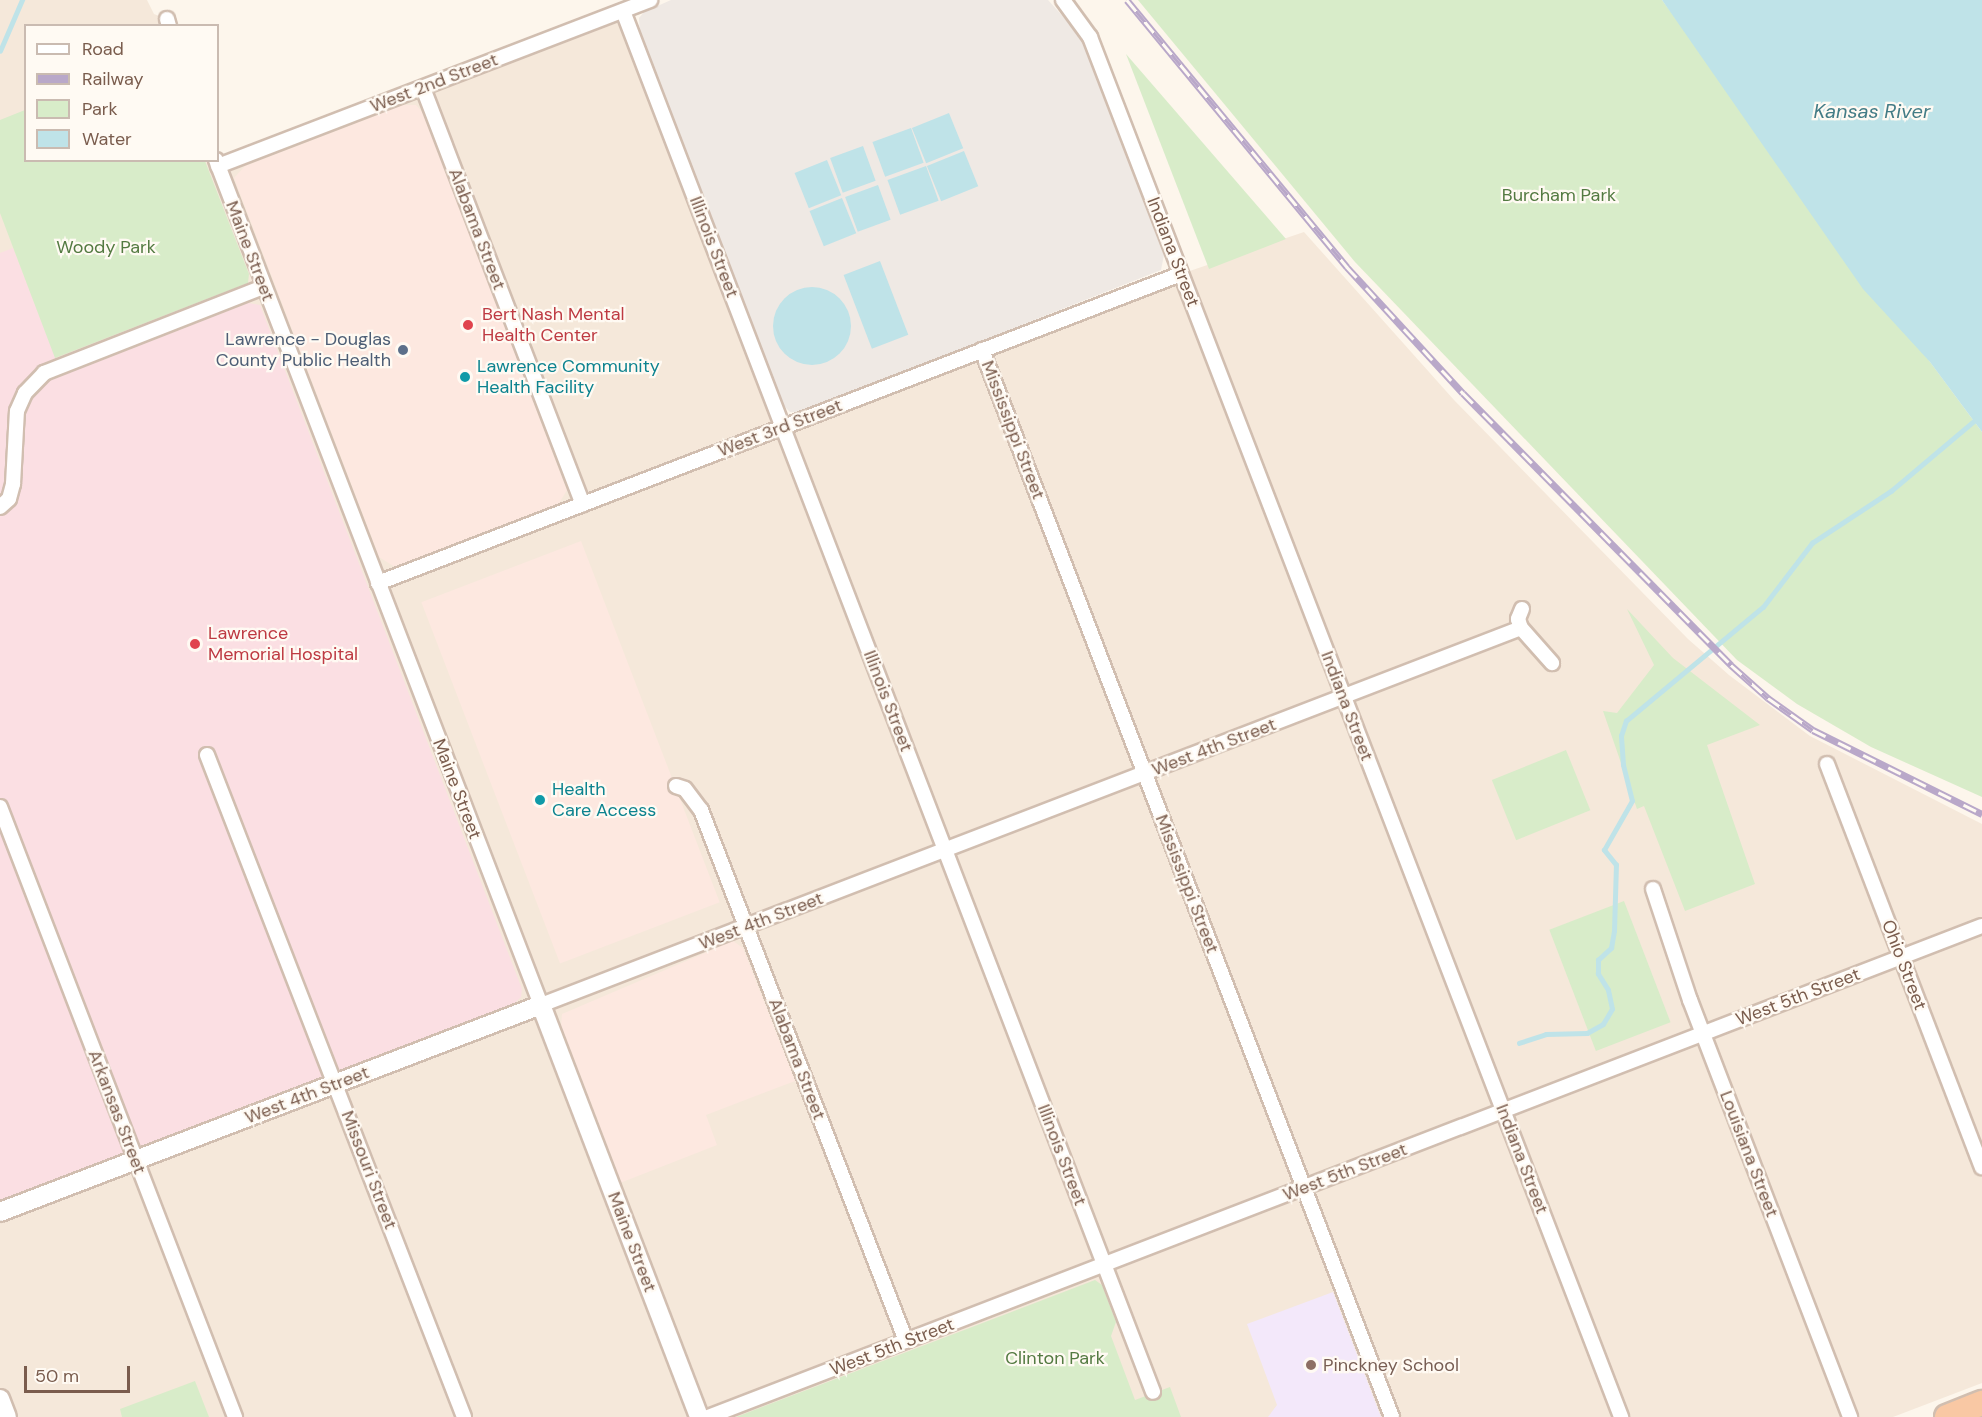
<!DOCTYPE html>
<style>
body{margin:0}
#map{position:relative;width:1982px;height:1417px;overflow:hidden;background:#fdf6ec;font-family:"DM Sans",sans-serif}
div>[style]{position:absolute}
.residential>*{inset:0;background:#f5e8da}
.commercial>*{inset:0;background:#fde8e0;transform-origin:0 0}
.industrial>*{inset:0;background:#efe9e4}
.education>*{inset:0;background:#f3e8fa}
.medical>*{inset:0;background:#fbdfe3}
.green>*{inset:0;background:#d8ecc9;transform-origin:0 0}
.water>*{inset:0;background:#bfe3e8;transform-origin:0 0}
.round{border-radius:50%}
.stream>*{height:4.5px;margin:-2.25px;padding:0 2.25px;transform-origin:2.25px;border-radius:2.25px;background:#bfe3e8}
.roads{filter:drop-shadow(2px 0 #d1beb0) drop-shadow(-2px 0 #d1beb0) drop-shadow(0 2px #d1beb0) drop-shadow(0 -2px #d1beb0)}
.minor>*{height:14px;margin:-7px;padding:0 7px;transform-origin:7px;border-radius:7px;background:#fff}
.tertiary>*{height:18px;margin:-9px;padding:0 9px;transform-origin:9px;border-radius:9px;background:#fff}
.trunk>*{height:24px;margin:-12px;padding:0 12px;transform-origin:12px;border-radius:12px;background:#f9c8a4}
.rail>*{height:7px;margin-top:-3.5px;transform-origin:0;background:repeating-linear-gradient(90deg,#fffaf3 0 14px,#b9a8c9 0 28px);box-sizing:border-box;border-block:2px solid #b9a8c9}
.dots>*{width:16px;height:16px;translate:-50% -50%;box-sizing:border-box;border:3px solid #fffaf3;border-radius:50%}
span{translate:-50% -50%;white-space:nowrap;text-align:center;line-height:1.15;-webkit-text-stroke:4.5px #fffaf3;paint-order:stroke}
.street-label{font-size:18px;color:#7a5c4d}
.park-label{font-size:18px;color:#537a41}
.health-label{font-size:18px;color:#be3a42}
.left{translate:0 -50%;text-align:left}
.service-label{font-size:18px;color:#4e5e75}
.right{translate:-100% -50%;text-align:right}
.culture-label{font-size:18px;color:#0d838f}
.education-label{font-size:18px;color:#785e54}
.water-label{font-size:20px;color:#437c86;font-style:italic}
.legend{position:absolute;left:24px;top:24px;width:195px;height:138px;box-sizing:border-box;background:#fffaf3;border:2px solid #cabbb1;margin:0;padding:8px 10px;list-style:none;font-size:18px;color:#7a5c4d}
.legend li{display:flex;align-items:center;gap:12px;height:30px}
.legend b{width:30px;border:2px solid #cabbb1}
.scale{position:absolute;left:24px;top:1366px;width:106px;height:27px;box-sizing:border-box;border:3px solid #7a5c4d;border-top:0;padding-left:8px;font-size:18px;line-height:21px;white-space:nowrap;color:#7a5c4d;-webkit-text-stroke:4px #fffaf3;paint-order:stroke}
</style>
<div id="map">
<div class="residential">
<div style="clip-path:polygon(0 0,147px 0,154px 14px,167px 19px,169px 25px,26px 26px,26px 160px,216px 160px,623px 11px,783px 427px,1181px 274px,1304px 232px,1454px 400px,1688px 639px,1729px 675px,1810px 736px,1982px 824px,1982px 1383px,1893px 1417px,0 1417px)"></div>
</div>
<div class="commercial">
<div style="clip-path:polygon(403px 105px,416px 105px,423px 113px,567px 490px,558px 505px,395px 567px,379px 557px,234px 178px,245px 166px)"></div>
<div style="left:581px;top:541px;width:387px;height:171px;rotate:69deg"></div>
<div style="clip-path:polygon(733px 941px,743px 948px,795px 1081px,706px 1115px,717px 1145px,620px 1183px,561px 1026px,562px 1014px)"></div>
</div>
<div class="industrial">
<div style="clip-path:polygon(671px 0,1048px 0,1077px 32px,1091px 60px,1164px 255px,1161px 270px,802px 412px,790px 412px,781px 403px,640px 32px,639px 18px,644px 12px)"></div>
</div>
<div class="education">
<div style="clip-path:polygon(1333px 1292px,1381px 1417px,1268px 1417px,1277px 1405px,1247px 1324px)"></div>
</div>
<div class="medical">
<div style="clip-path:polygon(13px 248px,62px 374px,248px 303px,260px 305px,522px 989px,521px 997px,514px 1004px,0 1201px,0 253px)"></div>
</div>
<div class="green">
<div style="clip-path:polygon(1138px 0,1662px 0,1982px 432px,1982px 797px,1871px 747px,1797px 704px,1737px 660px,1355px 262px)"></div>
<div style="clip-path:polygon(1126px 54px,1286px 239px,1209px 269px)"></div>
<div style="clip-path:polygon(25px 110px,26px 160px,205px 161px,249px 274px,248px 283px,55px 358px,0 213px,0 120px)"></div>
<div style="clip-path:polygon(1627px 609px,1673px 658px,1760px 725px,1707px 745px,1755px 884px,1685px 911px,1644px 806px,1637px 809px,1603px 711px,1617px 713px,1654px 665px)"></div>
<div style="left:1566px;top:750px;width:65px;height:80px;rotate:68deg"></div>
<div style="left:1624px;top:901px;width:130px;height:80px;rotate:69deg"></div>
<div style="clip-path:polygon(1095px 1280px,1102px 1285px,1116px 1322px,1111px 1336px,1135px 1400px,1170px 1387px,1181px 1417px,736px 1417px)"></div>
<div style="clip-path:polygon(195px 1381px,209px 1417px,122px 1417px,120px 1409px)"></div>
</div>
<div class="water">
<div style="clip-path:polygon(1662px 0,1982px 0,1982px 432px,1930px 362px,1863px 289px)"></div>
<div style="left:949px;top:113px;width:38px;height:40px;rotate:68deg"></div>
<div style="left:911px;top:128px;width:37px;height:41px;rotate:70deg"></div>
<div style="left:863px;top:146px;width:37px;height:35px;rotate:70deg"></div>
<div style="left:964px;top:151px;width:38px;height:40px;rotate:68deg"></div>
<div style="left:827px;top:160px;width:38px;height:35px;rotate:68deg"></div>
<div style="left:926px;top:166px;width:37px;height:41px;rotate:70deg"></div>
<div style="left:878px;top:185px;width:37px;height:35px;rotate:70deg"></div>
<div style="left:842px;top:198px;width:38px;height:35px;rotate:68deg"></div>
<div style="left:880px;top:261px;width:79px;height:39px;rotate:69deg"></div>
<div class="round" style="left:773px;top:287px;width:78px;height:78px"></div>
</div>
<div class="stream">
<div style="left:0;top:51px;width:56px;rotate:-66.7deg"></div>
<div style="left:1519px;top:1043px;width:28px;rotate:-18deg"></div>
<div style="left:1546px;top:1034px;width:41px;rotate:-1.4deg"></div>
<div style="left:1587px;top:1033px;width:18px;rotate:-29deg"></div>
<div style="left:1603px;top:1024px;width:17px;rotate:-59deg"></div>
<div style="left:1612px;top:1009px;width:19px;rotate:-102deg"></div>
<div style="left:1608px;top:990px;width:19px;rotate:-122deg"></div>
<div style="left:1598px;top:974px;width:14px;rotate:-90deg"></div>
<div style="left:1598px;top:960px;width:18px;rotate:-43deg"></div>
<div style="left:1611px;top:948px;width:17px;rotate:-80deg"></div>
<div style="left:1614px;top:931px;width:66px;rotate:-88.3deg"></div>
<div style="left:1616px;top:865px;width:19px;rotate:-129deg"></div>
<div style="left:1604px;top:850px;width:56px;rotate:-60.3deg"></div>
<div style="left:1632px;top:801px;width:37px;rotate:-104deg"></div>
<div style="left:1623px;top:765px;width:29px;rotate:-94deg"></div>
<div style="left:1621px;top:736px;width:16px;rotate:-72deg"></div>
<div style="left:1626px;top:721px;width:178px;rotate:-39.8deg"></div>
<div style="left:1763px;top:607px;width:81px;rotate:-52.6deg"></div>
<div style="left:1812px;top:543px;width:95px;rotate:-33.4deg"></div>
<div style="left:1891px;top:491px;width:119px;rotate:-40.2deg"></div>
</div>
<div class="roads">
<div class="minor">
<div style="left:1063px;top:0;width:46px;rotate:53.9deg"></div>
<div style="left:1090px;top:37px;width:1479px;rotate:68.95deg"></div>
<div style="left:623px;top:11px;width:1479px;rotate:69deg"></div>
<div style="left:167px;top:19px;width:7px;rotate:74deg"></div>
<div style="left:423px;top:88px;width:446px;rotate:69deg"></div>
<div style="left:216px;top:160px;width:905px;rotate:68.96deg"></div>
<div style="left:541px;top:1005px;width:1050px;rotate:-21.04deg"></div>
<div style="left:218px;top:166px;width:463px;rotate:-21deg"></div>
<div style="left:982px;top:350px;width:1143px;rotate:68.98deg"></div>
<div style="left:0;top:507px;width:12px;rotate:-42deg"></div>
<div style="left:9px;top:499px;width:16px;rotate:-75deg"></div>
<div style="left:13px;top:484px;width:73px;rotate:-86.9deg"></div>
<div style="left:17px;top:411px;width:20px;rotate:-66deg"></div>
<div style="left:25px;top:393px;width:28px;rotate:-46deg"></div>
<div style="left:44px;top:373px;width:236px;rotate:-21.4deg"></div>
<div style="left:378px;top:583px;width:860px;rotate:-21.05deg"></div>
<div style="left:1522px;top:609px;width:11px;rotate:112deg"></div>
<div style="left:1518px;top:619px;width:9px;rotate:72deg"></div>
<div style="left:1521px;top:628px;width:47px;rotate:48.5deg"></div>
<div style="left:207px;top:755px;width:710px;rotate:68.78deg"></div>
<div style="left:1827px;top:764px;width:432px;rotate:69deg"></div>
<div style="left:676px;top:786px;width:9px;rotate:18deg"></div>
<div style="left:685px;top:789px;width:26px;rotate:53deg"></div>
<div style="left:701px;top:810px;width:569px;rotate:68.89deg"></div>
<div style="left:0;top:807px;width:654px;rotate:68.93deg"></div>
<div style="left:1653px;top:889px;width:117px;rotate:71.6deg"></div>
<div style="left:1690px;top:1000px;width:447px;rotate:69deg"></div>
<div style="left:708px;top:1417px;width:1365px;rotate:-21.08deg"></div>
</div>
<div class="tertiary">
<div style="left:0;top:1212px;width:579px;rotate:-20.94deg"></div>
<div style="left:541px;top:1005px;width:441px;rotate:69deg"></div>
<div style="left:0;top:1399px;width:19px;rotate:69deg"></div>
</div>
<div class="trunk">
<div style="left:1947px;top:1417px;width:38px;rotate:-22deg"></div>
</div>
</div>
<div class="rail">
<div style="left:1127px;top:0;width:346px;rotate:50.5deg"></div>
<div style="left:1347px;top:267px;width:171px;rotate:47.4deg"></div>
<div style="left:1463px;top:393px;width:382px;rotate:45.4deg"></div>
<div style="left:1731px;top:665px;width:50px;rotate:41.7deg"></div>
<div style="left:1768px;top:698px;width:55px;rotate:35.4deg"></div>
<div style="left:1813px;top:730px;width:189px;rotate:26.4deg"></div>
</div>
<div class="dots">
<div style="left:468px;top:325px;background:#e0444e"></div>
<div style="left:403px;top:350px;background:#5c6f8a"></div>
<div style="left:465px;top:377px;background:#0f9aa8"></div>
<div style="left:195px;top:644px;background:#e0444e"></div>
<div style="left:540px;top:800px;background:#0f9aa8"></div>
<div style="left:1311px;top:1365px;background:#8d6e63"></div>
</div>
<div class="street-label">
<span style="left:434px;top:83px;rotate:-21deg">West 2nd Street</span>
<span style="left:477px;top:229px;rotate:69deg">Alabama Street</span>
<span style="left:714px;top:247px;rotate:69deg">Illinois Street</span>
<span style="left:250px;top:251px;rotate:69deg">Maine Street</span>
<span style="left:1173px;top:252px;rotate:69deg">Indiana Street</span>
<span style="left:780px;top:428px;rotate:-21deg">West 3rd Street</span>
<span style="left:1013px;top:430px;rotate:69deg">Mississippi Street</span>
<span style="left:888px;top:701px;rotate:69deg">Illinois Street</span>
<span style="left:1347px;top:706px;rotate:69deg">Indiana Street</span>
<span style="left:1214px;top:747px;rotate:-21deg">West 4th Street</span>
<span style="left:457px;top:789px;rotate:69deg">Maine Street</span>
<span style="left:1187px;top:884px;rotate:69deg">Mississippi Street</span>
<span style="left:761px;top:921px;rotate:-21deg">West 4th Street</span>
<span style="left:1904px;top:965px;rotate:69deg">Ohio Street</span>
<span style="left:1798px;top:997px;rotate:-21deg">West 5th Street</span>
<span style="left:797px;top:1059px;rotate:69deg">Alabama Street</span>
<span style="left:307px;top:1095px;rotate:-21deg">West 4th Street</span>
<span style="left:117px;top:1112px;rotate:69deg">Arkansas Street</span>
<span style="left:1749px;top:1154px;rotate:69deg">Louisiana Street</span>
<span style="left:1062px;top:1155px;rotate:69deg">Illinois Street</span>
<span style="left:1522px;top:1159px;rotate:69deg">Indiana Street</span>
<span style="left:369px;top:1170px;rotate:69deg">Missouri Street</span>
<span style="left:1345px;top:1172px;rotate:-21deg">West 5th Street</span>
<span style="left:632px;top:1242px;rotate:69deg">Maine Street</span>
<span style="left:892px;top:1347px;rotate:-21deg">West 5th Street</span>
</div>
<div class="park-label">
<span style="left:1559px;top:195px">Burcham Park</span>
<span style="left:106px;top:247px">Woody Park</span>
<span style="left:1055px;top:1358px">Clinton Park</span>
</div>
<div class="health-label">
<span class="left" style="left:482px;top:325px">Bert Nash Mental<br>Health Center</span>
<span class="left" style="left:208px;top:644px">Lawrence<br>Memorial Hospital</span>
</div>
<div class="service-label">
<span class="right" style="left:391px;top:350px">Lawrence - Douglas<br>County Public Health</span>
</div>
<div class="culture-label">
<span class="left" style="left:477px;top:377px">Lawrence Community<br>Health Facility</span>
<span class="left" style="left:552px;top:800px">Health<br>Care Access</span>
</div>
<div class="education-label">
<span class="left" style="left:1323px;top:1365px">Pinckney School</span>
</div>
<div class="water-label">
<span style="left:1872px;top:111px">Kansas River</span>
</div>
<ul class="legend">
<li><b style="height:8px;background:#fff"></b>Road</li>
<li><b style="height:8px;background:#b9a8c9"></b>Railway</li>
<li><b style="height:16px;background:#d8ecc9"></b>Park</li>
<li><b style="height:16px;background:#bfe3e8"></b>Water</li>
</ul>
<div class="scale">50 m</div>
</div>
